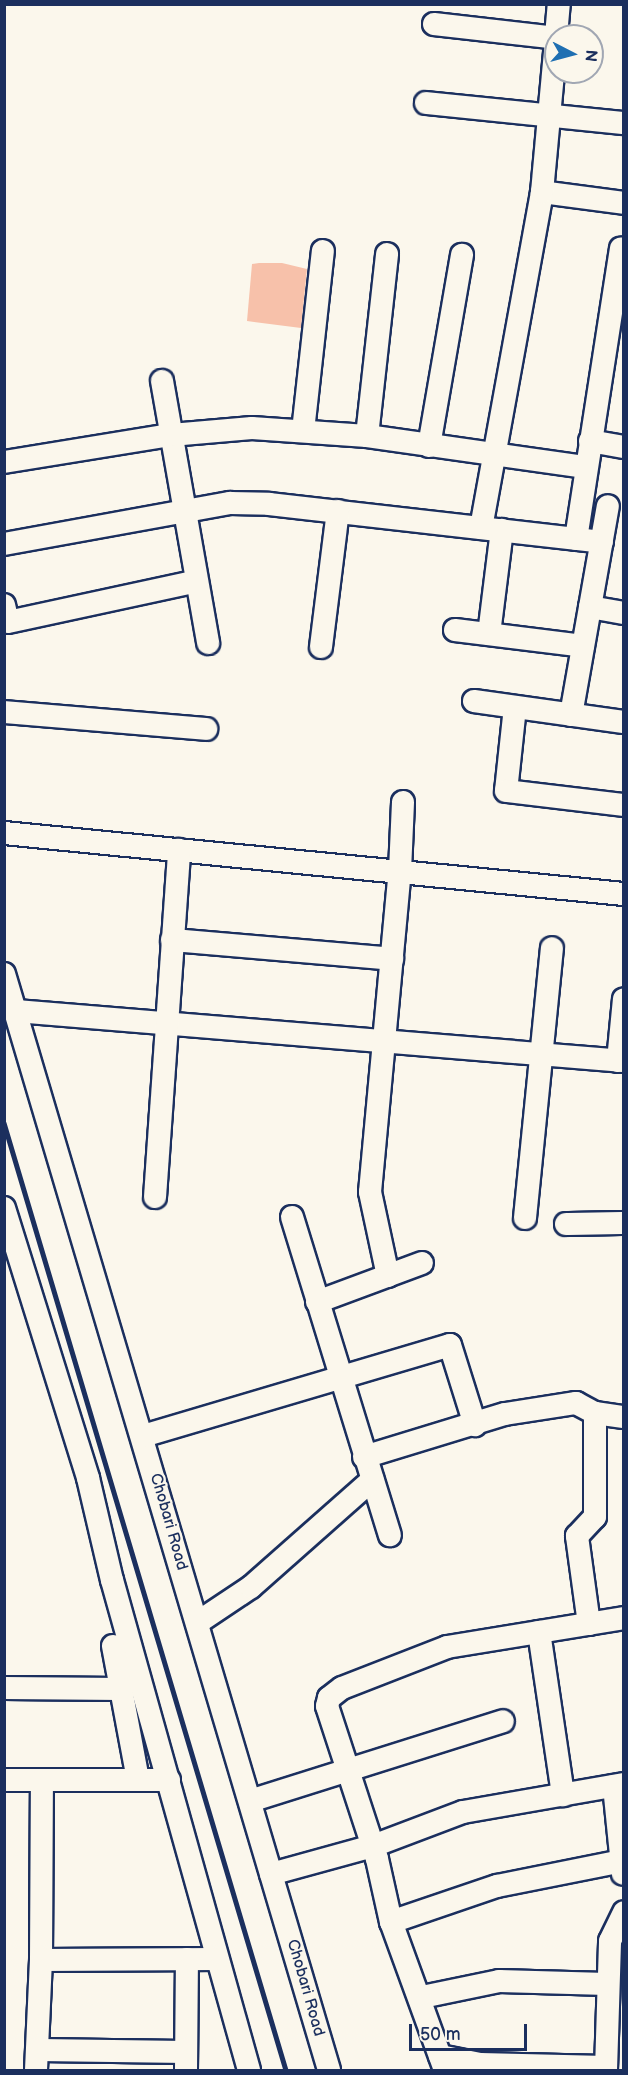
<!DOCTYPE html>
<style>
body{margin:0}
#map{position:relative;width:628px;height:2075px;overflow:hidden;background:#fbf7ec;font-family:"Balsamiq Sans",sans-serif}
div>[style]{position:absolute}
.building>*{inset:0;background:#f7c1aa}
.roads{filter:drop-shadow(2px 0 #1b2f5e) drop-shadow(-2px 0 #1b2f5e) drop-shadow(0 2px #1b2f5e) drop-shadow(0 -2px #1b2f5e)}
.minor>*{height:22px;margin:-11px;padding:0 11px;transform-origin:11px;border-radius:11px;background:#fbf7ec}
.rail>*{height:4.5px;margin:-2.25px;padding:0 2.25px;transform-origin:2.25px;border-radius:2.25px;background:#1b2f5e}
span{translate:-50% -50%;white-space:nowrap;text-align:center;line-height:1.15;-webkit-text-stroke:4.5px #fbf7ec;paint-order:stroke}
.street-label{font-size:16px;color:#1b2f5e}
.frame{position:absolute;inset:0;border:6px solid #1b2f5e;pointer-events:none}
.north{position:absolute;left:544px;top:24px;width:60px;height:60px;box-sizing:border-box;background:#fbf7ec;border:2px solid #a1a7b3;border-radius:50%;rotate:96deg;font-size:16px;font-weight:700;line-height:24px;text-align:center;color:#1b2f5e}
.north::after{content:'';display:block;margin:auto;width:21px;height:27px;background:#1f6fb2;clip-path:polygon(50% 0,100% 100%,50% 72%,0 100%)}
.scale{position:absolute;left:409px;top:2024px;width:118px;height:27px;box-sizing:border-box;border:3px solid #1b2f5e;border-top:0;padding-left:8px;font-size:18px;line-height:21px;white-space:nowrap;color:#1b2f5e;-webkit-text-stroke:4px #fbf7ec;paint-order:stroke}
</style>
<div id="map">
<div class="building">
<div style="clip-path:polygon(259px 263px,282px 263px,307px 269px,301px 328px,247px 321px,252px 264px)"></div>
</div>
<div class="roads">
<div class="minor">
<div style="left:434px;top:24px;width:123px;rotate:6.5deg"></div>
<div style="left:556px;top:36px;width:32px;rotate:-85deg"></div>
<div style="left:426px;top:103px;width:199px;rotate:5.8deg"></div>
<div style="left:542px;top:192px;width:83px;rotate:7.6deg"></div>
<div style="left:162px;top:381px;width:266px;rotate:80deg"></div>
<div style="left:303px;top:431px;width:181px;rotate:-83.7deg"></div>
<div style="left:367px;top:436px;width:183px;rotate:-83.7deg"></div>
<div style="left:590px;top:441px;width:35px;rotate:10deg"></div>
<div style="left:429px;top:446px;width:194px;rotate:-80.2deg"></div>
<div style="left:4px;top:462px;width:169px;rotate:-9.2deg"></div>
<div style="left:171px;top:435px;width:81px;rotate:-4.9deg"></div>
<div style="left:252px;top:428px;width:115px;rotate:4deg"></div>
<div style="left:367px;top:436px;width:221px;rotate:8.1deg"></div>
<div style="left:481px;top:528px;width:341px;rotate:-79.7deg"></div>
<div style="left:542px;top:192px;width:153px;rotate:-84.7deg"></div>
<div style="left:576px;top:539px;width:294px;rotate:-81.2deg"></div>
<div style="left:4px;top:544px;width:230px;rotate:-10.3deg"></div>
<div style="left:230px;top:503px;width:39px;rotate:1deg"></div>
<div style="left:269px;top:504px;width:335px;rotate:6.5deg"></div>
<div style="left:4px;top:605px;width:17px;rotate:77deg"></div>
<div style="left:8px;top:622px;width:193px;rotate:-12.2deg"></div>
<div style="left:590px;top:607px;width:35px;rotate:10deg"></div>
<div style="left:455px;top:630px;width:129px;rotate:7.1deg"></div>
<div style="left:489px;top:634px;width:105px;rotate:-82.9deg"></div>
<div style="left:321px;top:647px;width:137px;rotate:-82.9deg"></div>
<div style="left:474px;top:701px;width:151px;rotate:8deg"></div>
<div style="left:515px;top:707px;width:84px;rotate:96.1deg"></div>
<div style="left:506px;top:791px;width:119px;rotate:6.8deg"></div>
<div style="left:4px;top:712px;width:203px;rotate:4.8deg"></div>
<div style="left:571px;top:715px;width:212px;rotate:-80deg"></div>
<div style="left:4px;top:833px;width:623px;rotate:5.62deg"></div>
<div style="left:172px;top:940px;width:221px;rotate:4.9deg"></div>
<div style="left:4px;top:974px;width:1143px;rotate:73.48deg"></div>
<div style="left:16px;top:1011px;width:610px;rotate:4.7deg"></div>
<div style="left:618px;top:1061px;width:62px;rotate:-84.5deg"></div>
<div style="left:155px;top:1197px;width:348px;rotate:-86deg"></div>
<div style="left:4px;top:1208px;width:283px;rotate:72.7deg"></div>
<div style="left:88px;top:1478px;width:105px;rotate:76.8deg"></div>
<div style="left:112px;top:1580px;width:509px;rotate:74.38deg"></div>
<div style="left:292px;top:1217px;width:333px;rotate:72.9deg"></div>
<div style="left:525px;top:1218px;width:271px;rotate:-84.3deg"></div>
<div style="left:566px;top:1224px;width:58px;rotate:-1deg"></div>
<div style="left:388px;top:1276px;width:86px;rotate:-102.1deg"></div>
<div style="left:370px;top:1192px;width:322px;rotate:-84.7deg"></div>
<div style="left:400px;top:871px;width:69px;rotate:-87.5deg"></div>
<div style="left:317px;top:1302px;width:112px;rotate:-20.4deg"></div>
<div style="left:143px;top:1436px;width:320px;rotate:-16.5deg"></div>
<div style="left:450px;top:1345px;width:84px;rotate:72.6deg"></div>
<div style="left:364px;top:1457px;width:147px;rotate:-17deg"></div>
<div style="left:505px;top:1414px;width:72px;rotate:-8.8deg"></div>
<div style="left:576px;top:1403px;width:21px;rotate:28deg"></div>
<div style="left:595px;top:1413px;width:29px;rotate:8deg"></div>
<div style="left:197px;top:1623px;width:65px;rotate:-33.7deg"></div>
<div style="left:251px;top:1587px;width:162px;rotate:-41.5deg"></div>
<div style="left:589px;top:1624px;width:89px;rotate:-97.8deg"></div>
<div style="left:577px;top:1536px;width:26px;rotate:-47deg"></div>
<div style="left:595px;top:1517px;width:104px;rotate:-90deg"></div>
<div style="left:539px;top:1632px;width:165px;rotate:81.6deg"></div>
<div style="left:113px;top:1646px;width:136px;rotate:79.4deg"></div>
<div style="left:4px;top:1688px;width:117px;rotate:0.5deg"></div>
<div style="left:4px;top:1780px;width:165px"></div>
<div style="left:614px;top:1786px;width:88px;rotate:84.2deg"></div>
<div style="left:250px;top:1801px;width:265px;rotate:-17.5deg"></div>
<div style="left:271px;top:1874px;width:106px;rotate:-15.4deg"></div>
<div style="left:373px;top:1846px;width:96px;rotate:-20.7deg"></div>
<div style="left:463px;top:1812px;width:163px;rotate:-9.9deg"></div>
<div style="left:391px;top:1922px;width:112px;rotate:-18.8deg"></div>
<div style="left:497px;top:1886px;width:127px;rotate:-11.3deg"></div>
<div style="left:41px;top:1960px;width:176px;rotate:-0.3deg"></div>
<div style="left:422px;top:1997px;width:79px;rotate:-11.7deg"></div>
<div style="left:499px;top:1981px;width:108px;rotate:1.6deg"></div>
<div style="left:39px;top:2050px;width:147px;rotate:0.8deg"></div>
<div style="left:440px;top:2056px;width:41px;rotate:11.3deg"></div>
<div style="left:480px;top:2064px;width:126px;rotate:1.4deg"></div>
<div style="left:36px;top:2070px;width:110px;rotate:-87.4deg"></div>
<div style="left:41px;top:1960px;width:180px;rotate:-89.7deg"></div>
<div style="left:186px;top:2070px;width:111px;rotate:-89.5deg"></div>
<div style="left:445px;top:2070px;width:158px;rotate:-110deg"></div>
<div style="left:391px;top:1922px;width:65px;rotate:-102.5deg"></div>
<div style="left:377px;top:1859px;width:161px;rotate:-108.1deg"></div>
<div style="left:327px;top:1706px;width:8px;rotate:-76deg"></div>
<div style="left:329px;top:1698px;width:16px;rotate:-38deg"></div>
<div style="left:342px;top:1688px;width:113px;rotate:-21.3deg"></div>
<div style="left:447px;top:1647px;width:179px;rotate:-9.3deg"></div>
<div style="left:606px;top:2070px;width:129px;rotate:-88.2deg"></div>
<div style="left:610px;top:1941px;width:32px;rotate:-64deg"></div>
</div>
</div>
<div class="rail">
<div style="left:4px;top:1123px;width:988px;rotate:73.42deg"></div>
</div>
<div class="street-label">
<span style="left:168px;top:1522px;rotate:74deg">Chobari Road</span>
<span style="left:305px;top:1988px;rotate:74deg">Chobari Road</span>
</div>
<div class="frame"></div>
<div class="north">N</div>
<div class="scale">50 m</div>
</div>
